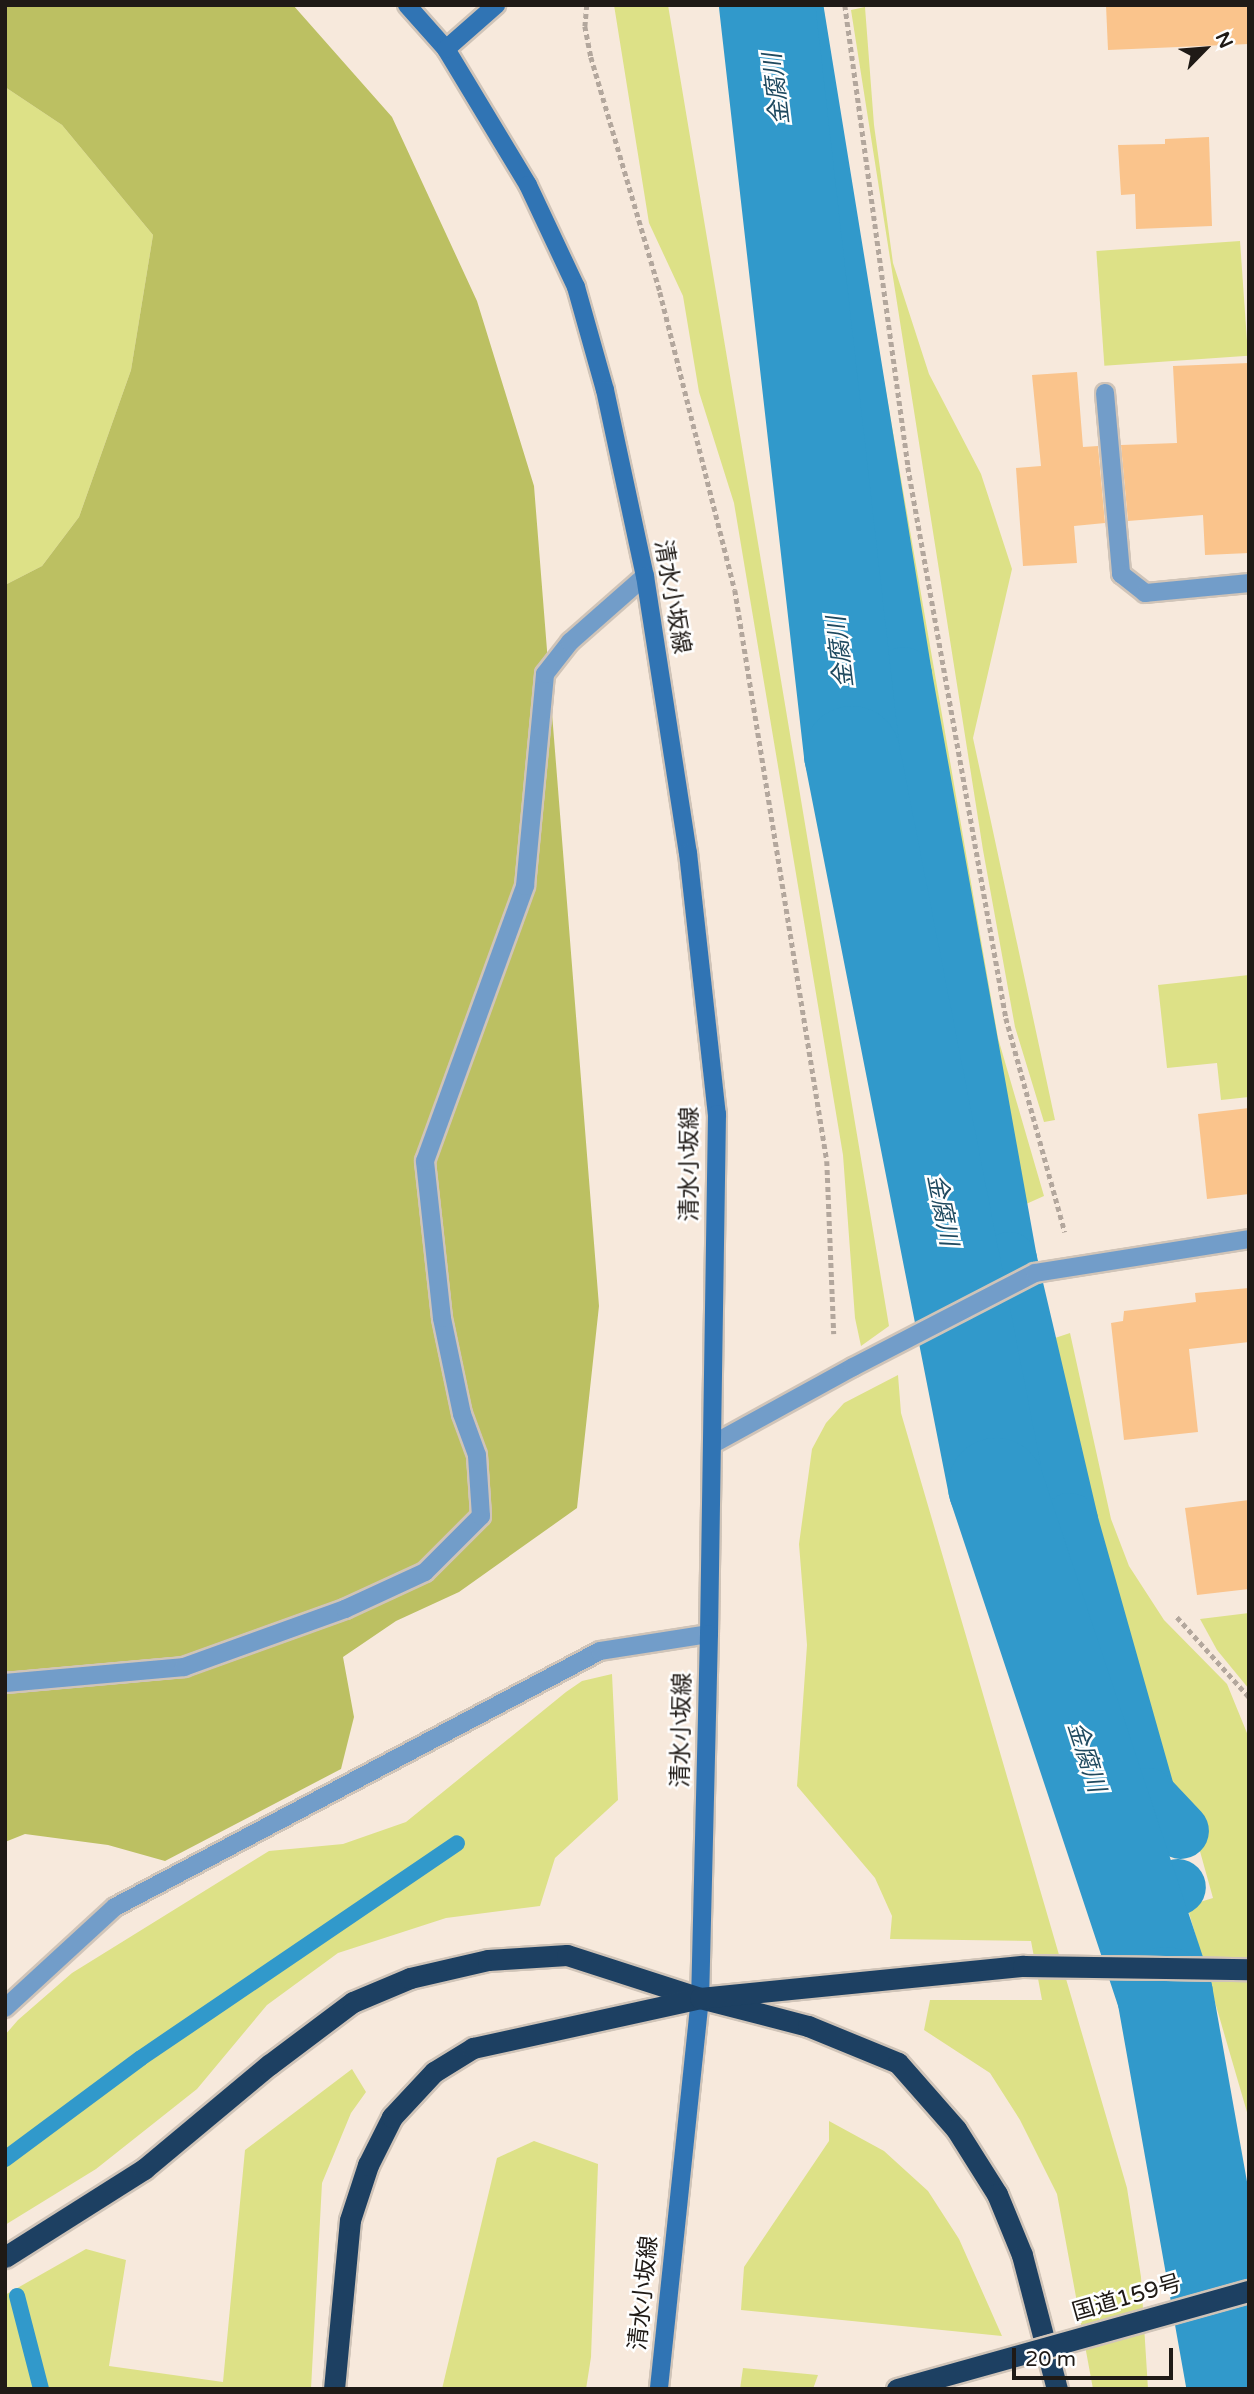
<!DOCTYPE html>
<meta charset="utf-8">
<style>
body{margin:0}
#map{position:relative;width:1254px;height:2394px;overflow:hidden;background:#f7e9dc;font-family:"Varela Round","Noto Sans JP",sans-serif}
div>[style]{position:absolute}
.green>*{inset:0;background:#dde187;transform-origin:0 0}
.forest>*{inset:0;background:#bcc062}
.stream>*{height:16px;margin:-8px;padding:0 8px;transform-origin:8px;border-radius:8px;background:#3199cb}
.canal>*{height:56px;margin:-28px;padding:0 28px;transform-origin:28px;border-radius:28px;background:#3199cb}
.river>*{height:96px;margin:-48px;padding:0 48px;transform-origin:48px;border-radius:48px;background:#3199cb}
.building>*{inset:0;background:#fac48c}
.path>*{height:4.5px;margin-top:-2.25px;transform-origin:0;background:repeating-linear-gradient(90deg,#b3a79d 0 5px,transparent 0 8.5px)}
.roads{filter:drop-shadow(2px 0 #d0c4b8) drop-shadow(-2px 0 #d0c4b8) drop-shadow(0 2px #d0c4b8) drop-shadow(0 -2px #d0c4b8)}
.lane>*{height:18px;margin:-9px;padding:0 9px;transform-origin:9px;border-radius:9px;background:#729dc9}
.street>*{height:18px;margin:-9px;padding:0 9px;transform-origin:9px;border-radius:9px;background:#729dc9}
.secondary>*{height:18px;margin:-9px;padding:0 9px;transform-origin:9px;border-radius:9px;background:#3074b4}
.highway>*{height:21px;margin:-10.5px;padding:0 10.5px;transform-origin:10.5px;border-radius:10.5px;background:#1d4062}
.bridges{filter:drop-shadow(2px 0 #d0c4b8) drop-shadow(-2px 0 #d0c4b8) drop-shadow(0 2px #d0c4b8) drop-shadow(0 -2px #d0c4b8)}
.highway-bridge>*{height:21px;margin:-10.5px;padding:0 10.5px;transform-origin:10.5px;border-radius:10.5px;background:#1d4062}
span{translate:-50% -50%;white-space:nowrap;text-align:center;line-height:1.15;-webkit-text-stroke:5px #fff;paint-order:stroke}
.street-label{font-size:23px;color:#1f1a16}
.water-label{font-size:24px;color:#1f495f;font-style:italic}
.frame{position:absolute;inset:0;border:7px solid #1f1a16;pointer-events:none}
.north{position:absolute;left:1170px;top:14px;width:70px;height:70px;-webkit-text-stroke:5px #fff;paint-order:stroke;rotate:65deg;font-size:19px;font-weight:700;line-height:28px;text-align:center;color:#1f1a16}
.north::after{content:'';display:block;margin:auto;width:24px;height:32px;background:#1f1a16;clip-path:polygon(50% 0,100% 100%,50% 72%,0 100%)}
.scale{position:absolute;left:1012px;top:2348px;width:161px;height:32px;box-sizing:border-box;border:4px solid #1f1a16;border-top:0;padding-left:9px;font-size:21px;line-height:24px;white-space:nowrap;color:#1f1a16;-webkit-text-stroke:5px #fff;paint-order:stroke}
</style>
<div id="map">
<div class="green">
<div style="clip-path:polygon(614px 5px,668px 5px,889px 1326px,861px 1346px,855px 1318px,843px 1155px,734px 503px,699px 392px,683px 296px,649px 223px)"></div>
<div style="clip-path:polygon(801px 5px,823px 5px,855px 213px,998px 1038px,1044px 1196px,1015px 1209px,893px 558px)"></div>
<div style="clip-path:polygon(865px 7px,874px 125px,893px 263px,929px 374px,981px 474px,1012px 569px,973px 738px,1055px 1120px,1044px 1122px,1015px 1027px,983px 850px,851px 10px)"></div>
<div style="clip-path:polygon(5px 87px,62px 125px,153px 235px,131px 370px,79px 517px,42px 566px,5px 585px)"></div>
<div style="left:1240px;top:241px;width:115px;height:144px;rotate:86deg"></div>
<div style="clip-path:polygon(1249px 975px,1249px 1097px,1221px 1100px,1217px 1063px,1167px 1068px,1158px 985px)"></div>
<div style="clip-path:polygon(1070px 1333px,1111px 1519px,1129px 1566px,1164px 1620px,1227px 1684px,1249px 1738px,1249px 2119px,1187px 1906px,1213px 1898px,1196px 1837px,1165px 1792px,1079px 1512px,1043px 1342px)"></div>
<div style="clip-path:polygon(898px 1375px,901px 1413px,1127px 2188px,1141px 2277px,1148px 2389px,1093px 2389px,1057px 2194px,1020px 2120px,990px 2073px,924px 2030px,930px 2000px,1042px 2000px,1031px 1941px,890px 1939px,892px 1916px,875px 1878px,797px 1786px,807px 1645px,799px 1544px,812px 1449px,826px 1423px,844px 1403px)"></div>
<div style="clip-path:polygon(1249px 1613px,1249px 1689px,1217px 1650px,1200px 1619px)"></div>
<div style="clip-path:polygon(612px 1674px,618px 1800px,555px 1858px,540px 1906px,446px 1918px,338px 1953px,267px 2005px,197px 2089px,96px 2169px,5px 2225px,5px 2035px,18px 2020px,72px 1973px,269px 1851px,343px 1844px,406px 1822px,566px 1692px,582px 1681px)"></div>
<div style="clip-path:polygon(352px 2069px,366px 2092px,351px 2113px,322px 2183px,311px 2389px,5px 2389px,5px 2295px,86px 2249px,126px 2260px,109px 2366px,223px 2382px,245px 2150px)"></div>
<div style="clip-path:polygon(829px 2121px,884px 2151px,928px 2191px,959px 2239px,1002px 2336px,741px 2310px,744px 2267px,829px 2141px)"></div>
<div style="clip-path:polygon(534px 2141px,598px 2164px,591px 2357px,586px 2389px,442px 2389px,497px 2158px)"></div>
<div style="clip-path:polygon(743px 2368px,818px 2375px,813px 2389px,740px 2389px)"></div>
</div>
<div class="forest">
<div style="clip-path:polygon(5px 5px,293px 5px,392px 117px,477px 301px,534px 486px,599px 1306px,577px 1508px,459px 1592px,396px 1621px,343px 1657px,354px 1717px,341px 1769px,165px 1861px,108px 1845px,25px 1834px,5px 1842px,5px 585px,42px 566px,79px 517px,131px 370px,153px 235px,62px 125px,5px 87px)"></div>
</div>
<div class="stream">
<div style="left:5px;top:2159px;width:169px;rotate:-36.6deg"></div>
<div style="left:141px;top:2058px;width:382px;rotate:-34.2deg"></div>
<div style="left:17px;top:2296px;width:96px;rotate:75.5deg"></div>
</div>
<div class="canal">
<div style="left:795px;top:5px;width:679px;rotate:80.76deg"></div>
<div style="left:904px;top:675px;width:594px;rotate:79.82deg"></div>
<div style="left:1009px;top:1260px;width:268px;rotate:76.8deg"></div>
<div style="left:1070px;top:1521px;width:286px;rotate:74.2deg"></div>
<div style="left:1148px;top:1796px;width:48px;rotate:46.7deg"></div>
<div style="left:1134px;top:1904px;width:47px;rotate:-21.1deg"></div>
</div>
<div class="river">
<div style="left:767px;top:5px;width:754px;rotate:83.53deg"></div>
<div style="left:852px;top:754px;width:746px;rotate:78.87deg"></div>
<div style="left:996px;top:1486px;width:536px;rotate:71.63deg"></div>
<div style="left:1165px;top:1995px;width:400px;rotate:79.9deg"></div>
</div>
<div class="building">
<div style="clip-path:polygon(1106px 5px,1249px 5px,1249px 44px,1108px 50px)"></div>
<div style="clip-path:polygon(1209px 137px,1212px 226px,1136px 229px,1135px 194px,1121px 195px,1118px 145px,1165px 144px,1165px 139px)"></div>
<div style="clip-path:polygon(1249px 363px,1249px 553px,1205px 555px,1203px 515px,1128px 521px,1121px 445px,1177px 443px,1173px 366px)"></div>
<div style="clip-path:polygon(1077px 372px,1083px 447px,1098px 446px,1105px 523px,1074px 526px,1077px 563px,1023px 566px,1016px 468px,1041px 466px,1032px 375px)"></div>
<div style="clip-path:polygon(1249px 1108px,1249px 1194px,1207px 1199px,1198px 1114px)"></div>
<div style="clip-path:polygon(1249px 1288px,1249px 1342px,1189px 1349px,1198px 1432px,1124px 1440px,1111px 1323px,1123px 1321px,1124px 1311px,1196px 1302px,1195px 1293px)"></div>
<div style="clip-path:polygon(1249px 1500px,1249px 1589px,1197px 1595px,1185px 1508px)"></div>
</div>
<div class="path">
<div style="left:587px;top:5px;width:21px;rotate:95deg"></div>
<div style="left:585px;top:26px;width:32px;rotate:79deg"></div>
<div style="left:591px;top:57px;width:245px;rotate:73.6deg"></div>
<div style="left:660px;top:292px;width:307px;rotate:75.9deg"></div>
<div style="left:735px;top:590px;width:578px;rotate:80.85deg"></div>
<div style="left:827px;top:1161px;width:173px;rotate:87.7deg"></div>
<div style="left:845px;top:5px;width:466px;rotate:82.2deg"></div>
<div style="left:908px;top:467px;width:560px;rotate:79.91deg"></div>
<div style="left:1006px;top:1018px;width:222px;rotate:74.6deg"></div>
<div style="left:1177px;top:1617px;width:108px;rotate:48deg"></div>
</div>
<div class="roads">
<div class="lane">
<div style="left:5px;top:1683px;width:180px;rotate:-5.1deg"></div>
<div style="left:184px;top:1667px;width:171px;rotate:-19.8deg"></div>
<div style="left:345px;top:1609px;width:88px;rotate:-24.8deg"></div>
<div style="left:425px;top:1572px;width:79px;rotate:-45deg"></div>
<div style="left:481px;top:1516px;width:61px;rotate:-93.8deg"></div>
<div style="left:477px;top:1455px;width:44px;rotate:-110.1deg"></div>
<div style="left:462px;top:1414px;width:98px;rotate:-101.8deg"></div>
<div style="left:442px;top:1318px;width:158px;rotate:-96.2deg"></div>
<div style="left:425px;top:1161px;width:293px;rotate:-70deg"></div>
<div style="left:525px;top:886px;width:213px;rotate:-84.6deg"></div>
<div style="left:545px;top:674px;width:41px;rotate:-52deg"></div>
<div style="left:570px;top:642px;width:100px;rotate:-41.3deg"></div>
</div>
<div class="street">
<div style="left:1105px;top:393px;width:182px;rotate:84.9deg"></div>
<div style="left:1121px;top:574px;width:31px;rotate:38deg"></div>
<div style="left:1145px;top:593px;width:104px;rotate:-5.5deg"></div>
<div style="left:713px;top:1444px;width:160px;rotate:-28.8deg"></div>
<div style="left:853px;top:1367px;width:205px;rotate:-27.3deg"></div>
<div style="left:1035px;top:1273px;width:217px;rotate:-9deg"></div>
<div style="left:5px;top:2008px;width:149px;rotate:-42.6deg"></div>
<div style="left:115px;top:1907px;width:548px;rotate:-27.83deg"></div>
<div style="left:600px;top:1651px;width:110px;rotate:-8.9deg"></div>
</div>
<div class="secondary">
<div style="left:407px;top:5px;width:59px;rotate:48.4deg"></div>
<div style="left:446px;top:49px;width:159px;rotate:58.9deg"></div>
<div style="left:528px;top:185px;width:113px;rotate:64.8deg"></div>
<div style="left:576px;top:287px;width:107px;rotate:74.3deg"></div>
<div style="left:605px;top:390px;width:190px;rotate:77.9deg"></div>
<div style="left:645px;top:576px;width:280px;rotate:81.2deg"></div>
<div style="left:688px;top:853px;width:263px;rotate:83.7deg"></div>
<div style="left:717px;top:1114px;width:520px;rotate:90.88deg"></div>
<div style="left:709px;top:1634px;width:364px;rotate:91.4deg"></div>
<div style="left:700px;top:1998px;width:393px;rotate:96deg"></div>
<div style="left:446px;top:49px;width:67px;rotate:-41.3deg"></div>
</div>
<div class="highway">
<div style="left:5px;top:2257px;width:165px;rotate:-32.3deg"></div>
<div style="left:144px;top:2169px;width:163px;rotate:-39.8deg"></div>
<div style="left:269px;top:2065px;width:105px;rotate:-36.9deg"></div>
<div style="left:353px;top:2002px;width:62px;rotate:-22.8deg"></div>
<div style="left:410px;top:1978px;width:80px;rotate:-13deg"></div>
<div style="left:488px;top:1960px;width:79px;rotate:-3.6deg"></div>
<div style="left:567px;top:1955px;width:140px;rotate:17.9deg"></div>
<div style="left:700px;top:1998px;width:112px;rotate:14.5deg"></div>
<div style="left:808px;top:2026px;width:97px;rotate:22.3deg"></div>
<div style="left:898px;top:2063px;width:88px;rotate:48.7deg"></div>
<div style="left:956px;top:2129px;width:77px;rotate:57.8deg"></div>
<div style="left:997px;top:2194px;width:66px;rotate:67.7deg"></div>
<div style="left:1022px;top:2255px;width:138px;rotate:75.4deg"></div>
<div style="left:334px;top:2389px;width:170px;rotate:-84.6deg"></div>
<div style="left:350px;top:2220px;width:58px;rotate:-71.9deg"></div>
<div style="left:368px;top:2165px;width:54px;rotate:-63.4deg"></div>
<div style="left:392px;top:2117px;width:62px;rotate:-47deg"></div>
<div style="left:434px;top:2072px;width:46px;rotate:-31.6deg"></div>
<div style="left:473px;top:2048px;width:232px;rotate:-12.4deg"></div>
<div style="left:700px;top:1998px;width:325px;rotate:-5.7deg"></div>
<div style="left:1023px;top:1966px;width:226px;rotate:0.8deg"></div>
</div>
</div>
<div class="bridges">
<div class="highway-bridge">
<div style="left:897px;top:2389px;width:365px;rotate:-15.6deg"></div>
</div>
</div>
<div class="street-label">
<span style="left:672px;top:597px;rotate:80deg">清水小坂線</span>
<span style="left:690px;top:1164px;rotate:-90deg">清水小坂線</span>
<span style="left:682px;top:1730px;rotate:-89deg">清水小坂線</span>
<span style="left:644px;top:2293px;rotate:-84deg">清水小坂線</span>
<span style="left:1127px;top:2298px;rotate:-16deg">国道159号</span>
</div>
<div class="water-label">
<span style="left:777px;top:89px;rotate:-97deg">金腐川</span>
<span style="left:841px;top:652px;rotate:-97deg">金腐川</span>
<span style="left:942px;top:1210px;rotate:79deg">金腐川</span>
<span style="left:1086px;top:1757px;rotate:72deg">金腐川</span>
</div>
<div class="frame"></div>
<div class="north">N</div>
<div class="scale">20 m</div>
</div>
